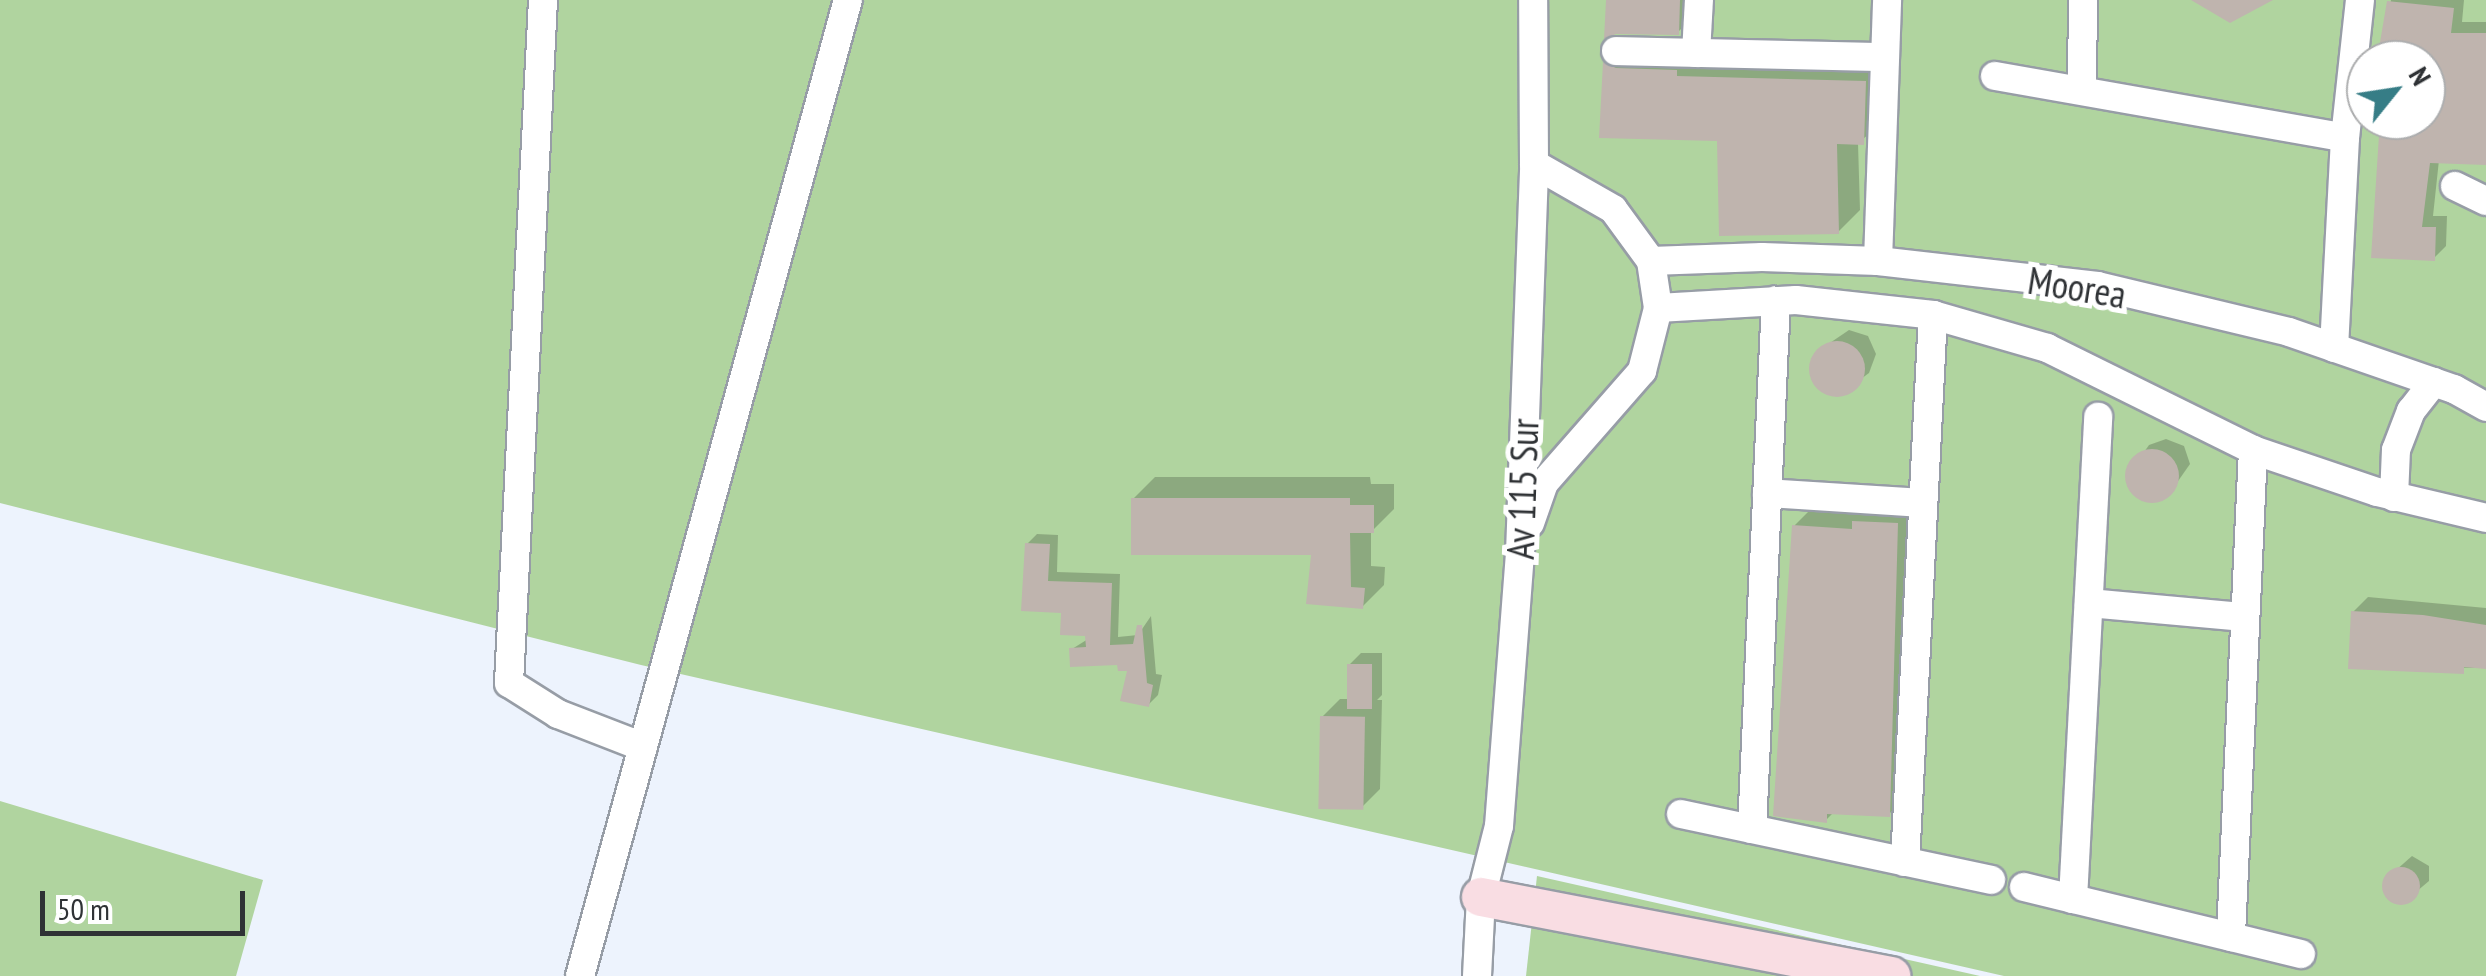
<!DOCTYPE html>
<style>
body{margin:0}
#map{position:relative;width:2486px;height:976px;overflow:hidden;background:#edf3fd;font-family:"PT Sans Narrow",sans-serif}
div>[style]{position:absolute}
.green>*{inset:0;background:#b0d49f}
.shadow>*{inset:0;background:#0003}
.building>*{inset:0;background:#bfb4ae;transform-origin:0 0}
.round{border-radius:50%}
.roads{filter:drop-shadow(2px 0 #979da6) drop-shadow(-2px 0 #979da6) drop-shadow(0 2px #979da6) drop-shadow(0 -2px #979da6)}
.street>*{height:28px;margin:-14px;padding:0 14px;transform-origin:14px;border-radius:14px;background:#fff}
.secondary>*{height:38px;margin:-19px;padding:0 19px;transform-origin:19px;border-radius:19px;background:#f9dde3}
span{translate:-50% -50%;white-space:nowrap;text-align:center;line-height:1.15;-webkit-text-stroke:10px #fff;paint-order:stroke}
.street-label{font-size:38px;color:#2f3235}
.north{position:absolute;left:2346px;top:40px;width:100px;height:100px;box-sizing:border-box;background:#fff;border:2px solid #acadae;border-radius:50%;rotate:60deg;font-size:28px;font-weight:700;line-height:40px;text-align:center;color:#2f3235}
.north::after{content:'';display:block;margin:auto;width:35px;height:45px;background:#367d86;clip-path:polygon(50% 0,100% 100%,50% 72%,0 100%)}
.scale{position:absolute;left:40px;top:891px;width:205px;height:45px;box-sizing:border-box;border:5px solid #2f3235;border-top:0;padding-left:12px;font-size:30px;line-height:35px;white-space:nowrap;color:#2f3235;-webkit-text-stroke:8px #fff;paint-order:stroke}
</style>
<div id="map">
<div class="green">
<div style="clip-path:polygon(evenodd,0 0,2486px 0,2486px 976px,2004px 976px,641px 665px,0 503px,0 0,2366px 60px,2426px 60px,2426px 120px,2366px 120px,2366px 60px)"></div>
<div style="clip-path:polygon(0 801px,263px 880px,236px 976px,0 976px)"></div>
<div style="clip-path:polygon(1537px 876px,1980px 976px,1526px 976px)"></div>
</div>
<div class="shadow">
<div style="clip-path:polygon(1608px 0,1702px 0,1701px 9px,1678px 32px)"></div>
<div style="clip-path:polygon(2391px 0,2464px 0,2462px 22px,2486px 22px,2486px 162px,2439px 160px,2433px 216px,2447px 216px,2446px 246px,2434px 258px,2374px 255px,2383px 120px,2426px 120px,2426px 60px,2379px 60px)"></div>
<div style="clip-path:polygon(1627px 42px,1886px 60px,1885px 121px,1858px 143px,1860px 210px,1838px 232px,1719px 139px,1605px 63px)"></div>
<div style="clip-path:polygon(1849px 330px,1868px 336px,1876px 354px,1869px 373px,1839px 395px,1820px 388px,1811px 370px,1818px 351px)"></div>
<div style="clip-path:polygon(2166px 439px,2184px 446px,2190px 464px,2169px 494px,2151px 501px,2134px 493px,2128px 475px,2149px 445px)"></div>
<div style="clip-path:polygon(1155px 477px,1370px 477px,1371px 484px,1394px 484px,1394px 509px,1371px 532px,1371px 566px,1385px 567px,1384px 585px,1362px 607px,1313px 553px,1133px 499px)"></div>
<div style="clip-path:polygon(1921px 500px,1912px 791px,1889px 814px,1834px 812px,1826px 820px,1794px 526px,1818px 502px)"></div>
<div style="clip-path:polygon(1037px 534px,1058px 535px,1057px 572px,1120px 574px,1118px 637px,1138px 635px,1151px 616px,1156px 674px,1162px 675px,1158px 695px,1148px 705px,1130px 668px,1072px 649px,1088px 639px,1063px 611px,1027px 544px)"></div>
<div style="clip-path:polygon(2368px 597px,2486px 608px,2486px 668px,2351px 666px,2353px 612px)"></div>
<div style="clip-path:polygon(1361px 653px,1382px 653px,1382px 695px,1377px 700px,1382px 700px,1380px 789px,1362px 807px,1322px 717px,1340px 699px,1349px 699px,1349px 665px)"></div>
<div style="clip-path:polygon(2412px 856px,2429px 866px,2429px 881px,2404px 902px,2397px 902px,2387px 892px,2387px 878px)"></div>
</div>
<div class="building">
<div style="clip-path:polygon(1606px 0,1680px 0,1679px 35px,1616px 34px,1604px 39px)"></div>
<div style="clip-path:polygon(2191px 0,2273px 0,2230px 23px)"></div>
<div style="clip-path:polygon(2387px 1px,2454px 8px,2451px 33px,2486px 33px,2486px 165px,2430px 163px,2422px 227px,2436px 227px,2435px 261px,2371px 258px,2380px 120px,2426px 120px,2426px 60px,2377px 60px)"></div>
<div style="clip-path:polygon(1603px 62px,1616px 68px,1677px 70px,1677px 76px,1866px 81px,1864px 145px,1837px 144px,1839px 234px,1719px 236px,1717px 141px,1599px 138px)"></div>
<div class="round" style="left:1809px;top:341px;width:56px;height:56px"></div>
<div class="round" style="left:2125px;top:449px;width:54px;height:54px"></div>
<div style="clip-path:polygon(1131px 498px,1350px 498px,1350px 505px,1374px 505px,1374px 533px,1350px 533px,1351px 587px,1365px 588px,1363px 609px,1306px 604px,1311px 555px,1131px 555px)"></div>
<div style="clip-path:polygon(1852px 521px,1898px 523px,1890px 817px,1827px 814px,1827px 823px,1773px 816px,1792px 525px,1852px 529px)"></div>
<div style="clip-path:polygon(1025px 543px,1050px 544px,1048px 581px,1112px 583px,1110px 645px,1133px 644px,1137px 625px,1142px 625px,1147px 683px,1153px 685px,1149px 707px,1120px 701px,1127px 671px,1118px 671px,1117px 665px,1070px 667px,1069px 648px,1086px 647px,1085px 636px,1060px 635px,1061px 613px,1021px 611px)"></div>
<div style="clip-path:polygon(2351px 611px,2423px 615px,2486px 625px,2486px 669px,2464px 667px,2464px 674px,2348px 669px)"></div>
<div style="left:1347px;top:664px;width:25px;height:45px"></div>
<div style="left:1320px;top:716px;width:45px;height:93px;rotate:1deg"></div>
<div class="round" style="left:2382px;top:867px;width:38px;height:38px"></div>
</div>
<div class="roads">
<div class="street">
<div style="left:543px;top:0;width:684px;rotate:92.85deg"></div>
<div style="left:509px;top:683px;width:58px;rotate:32.3deg"></div>
<div style="left:558px;top:714px;width:91px;rotate:21.2deg"></div>
<div style="left:1616px;top:51px;width:269px;rotate:1.3deg"></div>
<div style="left:1696px;top:53px;width:53px;rotate:-86.8deg"></div>
<div style="left:1995px;top:76px;width:355px;rotate:10deg"></div>
<div style="left:2082px;top:89px;width:89px;rotate:-89.4deg"></div>
<div style="left:2455px;top:186px;width:34px;rotate:26deg"></div>
<div style="left:1651px;top:261px;width:111px;rotate:-2.1deg"></div>
<div style="left:1762px;top:257px;width:116px;rotate:2deg"></div>
<div style="left:1878px;top:261px;width:221px;rotate:6.5deg"></div>
<div style="left:2098px;top:286px;width:196px;rotate:13.5deg"></div>
<div style="left:2289px;top:332px;width:175px;rotate:19.1deg"></div>
<div style="left:2454px;top:389px;width:37px;rotate:29deg"></div>
<div style="left:1878px;top:261px;width:261px;rotate:-88deg"></div>
<div style="left:1658px;top:308px;width:138px;rotate:-3.3deg"></div>
<div style="left:1796px;top:300px;width:138px;rotate:6.2deg"></div>
<div style="left:1933px;top:315px;width:119px;rotate:16.1deg"></div>
<div style="left:2047px;top:348px;width:230px;rotate:26.3deg"></div>
<div style="left:2253px;top:450px;width:131px;rotate:18.7deg"></div>
<div style="left:2377px;top:492px;width:112px;rotate:13.4deg"></div>
<div style="left:2334px;top:348px;width:210px;rotate:-87deg"></div>
<div style="left:2345px;top:138px;width:139px;rotate:-83.8deg"></div>
<div style="left:2253px;top:450px;width:487px;rotate:92.6deg"></div>
<div style="left:2231px;top:937px;width:72px;rotate:13.7deg"></div>
<div style="left:1767px;top:493px;width:154px;rotate:3.7deg"></div>
<div style="left:2394px;top:497px;width:47px;rotate:-87.6deg"></div>
<div style="left:2396px;top:450px;width:42px;rotate:-69deg"></div>
<div style="left:2411px;top:411px;width:37px;rotate:-52deg"></div>
<div style="left:1530px;top:523px;width:42px;rotate:-70.7deg"></div>
<div style="left:1544px;top:483px;width:149px;rotate:-48.8deg"></div>
<div style="left:1642px;top:371px;width:65px;rotate:-75.7deg"></div>
<div style="left:1658px;top:308px;width:48px;rotate:-98.5deg"></div>
<div style="left:1651px;top:261px;width:64px;rotate:-126.2deg"></div>
<div style="left:1613px;top:209px;width:91px;rotate:-150.3deg"></div>
<div style="left:2089px;top:603px;width:156px;rotate:5.2deg"></div>
<div style="left:1681px;top:814px;width:317px;rotate:12deg"></div>
<div style="left:1752px;top:829px;width:529px;rotate:-87.4deg"></div>
<div style="left:1905px;top:862px;width:548px;rotate:-87.07deg"></div>
<div style="left:2024px;top:887px;width:50px;rotate:13.8deg"></div>
<div style="left:2073px;top:899px;width:483px;rotate:-87deg"></div>
<div style="left:2073px;top:899px;width:163px;rotate:13.5deg"></div>
<div style="left:580px;top:976px;width:1012px;rotate:-74.65deg"></div>
<div style="left:1477px;top:976px;width:79px;rotate:-87.1deg"></div>
<div style="left:1481px;top:897px;width:73px;rotate:-75.8deg"></div>
<div style="left:1499px;top:826px;width:274px;rotate:-85.6deg"></div>
<div style="left:1520px;top:553px;width:389px;rotate:-87.9deg"></div>
<div style="left:1534px;top:164px;width:164px;rotate:-90.3deg"></div>
</div>
<div class="secondary">
<div style="left:1481px;top:897px;width:418px;rotate:10.9deg"></div>
</div>
</div>
<div class="street-label">
<span style="left:2077px;top:287px;rotate:9deg">Moorea</span>
<span style="left:1522px;top:489px;rotate:-88deg">Av 115 Sur</span>
</div>
<div class="north">N</div>
<div class="scale">50 m</div>
</div>
